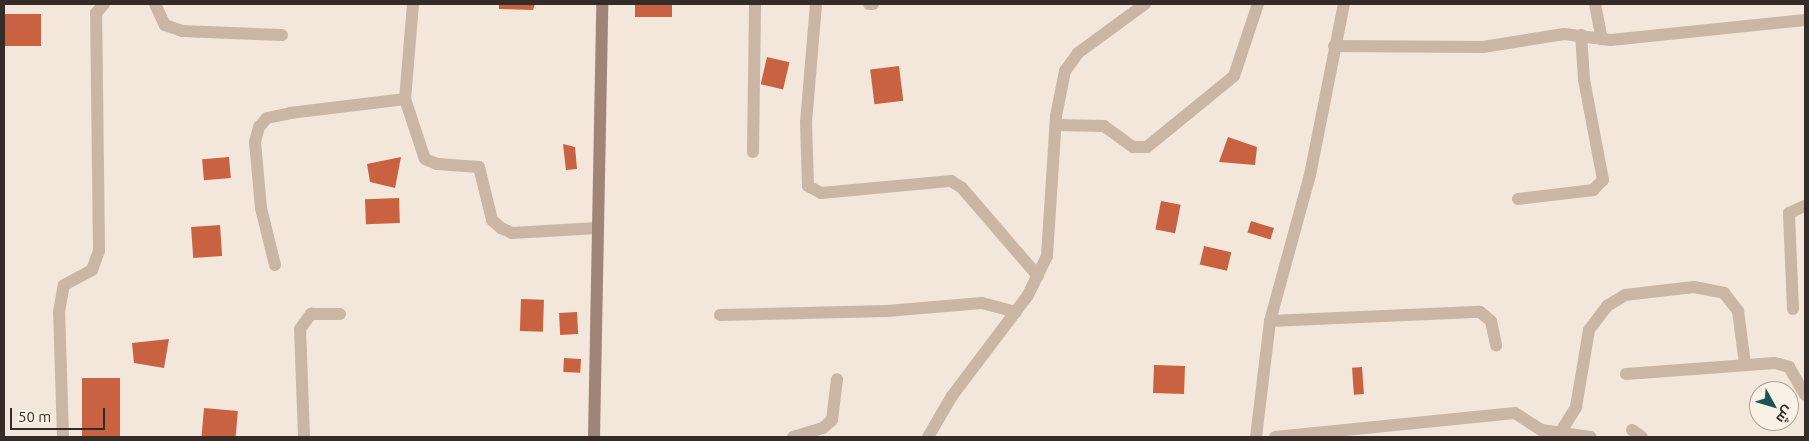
<!DOCTYPE html>
<meta charset="utf-8">
<style>
body{margin:0}
#map{position:relative;width:1809px;height:441px;overflow:hidden;background:#f2e7da;font-family:Ubuntu,Cairo,sans-serif}
div>[style]{position:absolute}
.building>*{inset:0;background:#c96241;transform-origin:0 0}
.street>*{height:12px;margin:-6px;padding:0 6px;transform-origin:6px;border-radius:6px;background:#cab6a5}
.secondary>*{height:12px;margin:-6px;padding:0 6px;transform-origin:6px;border-radius:6px;background:#9e8577}
span{translate:-50% -50%;white-space:nowrap;text-align:center;line-height:1.15;-webkit-text-stroke:4px #faf1e6;paint-order:stroke}
.frame{position:absolute;inset:0;border:5px solid #362c27;pointer-events:none}
.north{position:absolute;left:1749px;top:381px;width:50px;height:50px;box-sizing:border-box;background:#faf1e6;border:1px solid #aca29a;border-radius:50%;rotate:129deg;font-size:14px;font-weight:700;line-height:20px;text-align:center;color:#362c27}
.north::after{content:'';display:block;margin:auto;width:18px;height:22px;background:#1b5458;clip-path:polygon(50% 0,100% 100%,50% 72%,0 100%)}
.scale{position:absolute;left:10px;top:408px;width:95px;height:22px;box-sizing:border-box;border:2px solid #362c27;border-top:0;padding-left:6px;font-size:15px;line-height:18px;white-space:nowrap;color:#362c27;-webkit-text-stroke:4px #faf1e6;paint-order:stroke}
</style>
<div id="map">
<div class="building">
<div style="clip-path:polygon(499px 4px,535px 4px,533px 10px,499px 9px)"></div>
<div style="left:635px;top:4px;width:37px;height:13px"></div>
<div style="left:4px;top:14px;width:37px;height:32px"></div>
<div style="left:767px;top:57px;width:23px;height:28px;rotate:13deg"></div>
<div style="left:899px;top:66px;width:35px;height:29px;rotate:83deg"></div>
<div style="clip-path:polygon(1228px 137px,1257px 147px,1255px 165px,1219px 162px)"></div>
<div style="clip-path:polygon(563px 144px,575px 147px,577px 169px,566px 170px)"></div>
<div style="left:229px;top:157px;width:21px;height:27px;rotate:85deg"></div>
<div style="clip-path:polygon(401px 157px,395px 188px,370px 182px,367px 164px)"></div>
<div style="left:399px;top:198px;width:25px;height:34px;rotate:88deg"></div>
<div style="left:1161px;top:201px;width:20px;height:29px;rotate:11deg"></div>
<div style="left:1251px;top:221px;width:24px;height:12px;rotate:17deg"></div>
<div style="left:220px;top:225px;width:31px;height:29px;rotate:86deg"></div>
<div style="left:1204px;top:246px;width:28px;height:19px;rotate:13deg"></div>
<div style="left:521px;top:299px;width:23px;height:32px;rotate:2deg"></div>
<div style="left:577px;top:312px;width:22px;height:18px;rotate:87deg"></div>
<div style="clip-path:polygon(169px 339px,164px 368px,134px 363px,132px 343px)"></div>
<div style="left:564px;top:358px;width:17px;height:14px;rotate:3deg"></div>
<div style="left:1154px;top:365px;width:31px;height:28px;rotate:2deg"></div>
<div style="left:1362px;top:367px;width:27px;height:10px;rotate:86deg"></div>
<div style="left:120px;top:378px;width:59px;height:38px;rotate:90deg"></div>
<div style="left:204px;top:408px;width:34px;height:28px;rotate:5deg"></div>
</div>
<div class="street">
<div style="left:155px;top:4px;width:23px;rotate:65deg"></div>
<div style="left:165px;top:25px;width:18px;rotate:19deg"></div>
<div style="left:182px;top:31px;width:100px;rotate:2.3deg"></div>
<div style="left:413px;top:4px;width:95px;rotate:94.8deg"></div>
<div style="left:405px;top:99px;width:63px;rotate:71.6deg"></div>
<div style="left:425px;top:159px;width:13px;rotate:23deg"></div>
<div style="left:437px;top:164px;width:42px;rotate:4.1deg"></div>
<div style="left:479px;top:167px;width:55px;rotate:76.2deg"></div>
<div style="left:492px;top:220px;width:12px;rotate:42deg"></div>
<div style="left:501px;top:228px;width:12px;rotate:24deg"></div>
<div style="left:512px;top:233px;width:86px;rotate:-3.3deg"></div>
<div style="left:816px;top:4px;width:118px;rotate:94.8deg"></div>
<div style="left:806px;top:122px;width:64px;rotate:88.2deg"></div>
<div style="left:808px;top:186px;width:15px;rotate:28deg"></div>
<div style="left:821px;top:193px;width:131px;rotate:-5.3deg"></div>
<div style="left:951px;top:181px;width:13px;rotate:32deg"></div>
<div style="left:962px;top:188px;width:116px;rotate:49.2deg"></div>
<div style="left:869px;top:4px;width:4px"></div>
<div style="left:1595px;top:4px;width:36px;rotate:79deg"></div>
<div style="left:1334px;top:46px;width:149px;rotate:0.4deg"></div>
<div style="left:1483px;top:47px;width:82px;rotate:-9.1deg"></div>
<div style="left:1564px;top:34px;width:47px;rotate:7.3deg"></div>
<div style="left:1611px;top:40px;width:195px;rotate:-5.9deg"></div>
<div style="left:1056px;top:125px;width:48px;rotate:1.2deg"></div>
<div style="left:1104px;top:126px;width:36px;rotate:36deg"></div>
<div style="left:1133px;top:147px;width:14px"></div>
<div style="left:1147px;top:147px;width:112px;rotate:-39.2deg"></div>
<div style="left:1234px;top:76px;width:76px;rotate:-71.6deg"></div>
<div style="left:753px;top:152px;width:148px;rotate:-89.2deg"></div>
<div style="left:1518px;top:199px;width:76px;rotate:-6.8deg"></div>
<div style="left:1593px;top:190px;width:14px;rotate:-45deg"></div>
<div style="left:1603px;top:180px;width:103px;rotate:-100.7deg"></div>
<div style="left:1584px;top:79px;width:44px;rotate:-93.9deg"></div>
<div style="left:275px;top:265px;width:59px;rotate:-103.8deg"></div>
<div style="left:261px;top:208px;width:66px;rotate:-95.2deg"></div>
<div style="left:255px;top:142px;width:16px;rotate:-75deg"></div>
<div style="left:259px;top:127px;width:12px;rotate:-48deg"></div>
<div style="left:267px;top:118px;width:24px;rotate:-12deg"></div>
<div style="left:290px;top:113px;width:116px;rotate:-6.9deg"></div>
<div style="left:1793px;top:309px;width:96px;rotate:-92.4deg"></div>
<div style="left:1789px;top:213px;width:17px;rotate:-24deg"></div>
<div style="left:720px;top:315px;width:167px;rotate:-1.4deg"></div>
<div style="left:887px;top:311px;width:95px;rotate:-4.8deg"></div>
<div style="left:982px;top:303px;width:35px;rotate:15deg"></div>
<div style="left:1270px;top:321px;width:210px;rotate:-2.5deg"></div>
<div style="left:1480px;top:312px;width:14px;rotate:39deg"></div>
<div style="left:1491px;top:321px;width:25px;rotate:78deg"></div>
<div style="left:1626px;top:374px;width:149px;rotate:-4.2deg"></div>
<div style="left:1775px;top:363px;width:15px;rotate:16deg"></div>
<div style="left:1789px;top:367px;width:32px;rotate:60deg"></div>
<div style="left:1632px;top:430px;width:12px;rotate:35deg"></div>
<div style="left:1560px;top:433px;width:31px;rotate:-58deg"></div>
<div style="left:1576px;top:407px;width:78px;rotate:-80.4deg"></div>
<div style="left:1589px;top:330px;width:30px;rotate:-53deg"></div>
<div style="left:1607px;top:306px;width:21px;rotate:-31deg"></div>
<div style="left:1625px;top:295px;width:69px;rotate:-6.6deg"></div>
<div style="left:1694px;top:287px;width:31px;rotate:11deg"></div>
<div style="left:1724px;top:293px;width:23px;rotate:52deg"></div>
<div style="left:1738px;top:311px;width:53px;rotate:82.5deg"></div>
<div style="left:63px;top:437px;width:125px;rotate:-91.8deg"></div>
<div style="left:59px;top:312px;width:27px;rotate:-80deg"></div>
<div style="left:64px;top:285px;width:32px;rotate:-28deg"></div>
<div style="left:92px;top:270px;width:20px;rotate:-70deg"></div>
<div style="left:99px;top:251px;width:238px;rotate:-90.7deg"></div>
<div style="left:96px;top:13px;width:12px;rotate:-48deg"></div>
<div style="left:304px;top:437px;width:108px;rotate:-92.1deg"></div>
<div style="left:300px;top:329px;width:19px;rotate:-54deg"></div>
<div style="left:311px;top:314px;width:29px"></div>
<div style="left:793px;top:437px;width:31px;rotate:-17deg"></div>
<div style="left:823px;top:428px;width:12px;rotate:-42deg"></div>
<div style="left:832px;top:420px;width:41px;rotate:-83deg"></div>
<div style="left:928px;top:437px;width:48px;rotate:-59.7deg"></div>
<div style="left:952px;top:396px;width:126px;rotate:-53deg"></div>
<div style="left:1028px;top:295px;width:43px;rotate:-64deg"></div>
<div style="left:1047px;top:256px;width:140px;rotate:-86.3deg"></div>
<div style="left:1056px;top:116px;width:46px;rotate:-78.7deg"></div>
<div style="left:1065px;top:71px;width:22px;rotate:-54deg"></div>
<div style="left:1078px;top:53px;width:83px;rotate:-36.2deg"></div>
<div style="left:1256px;top:437px;width:117px;rotate:-83.1deg"></div>
<div style="left:1270px;top:321px;width:151px;rotate:-74.7deg"></div>
<div style="left:1310px;top:175px;width:174px;rotate:-78.8deg"></div>
<div style="left:1275px;top:437px;width:241px;rotate:-5.7deg"></div>
<div style="left:1515px;top:413px;width:31px;rotate:33deg"></div>
<div style="left:1541px;top:430px;width:50px;rotate:8deg"></div>
</div>
<div class="secondary">
<div style="left:594px;top:437px;width:433px;rotate:-88.9deg"></div>
</div>
<div class="frame"></div>
<div class="north">ش</div>
<div class="scale">50 m</div>
</div>
